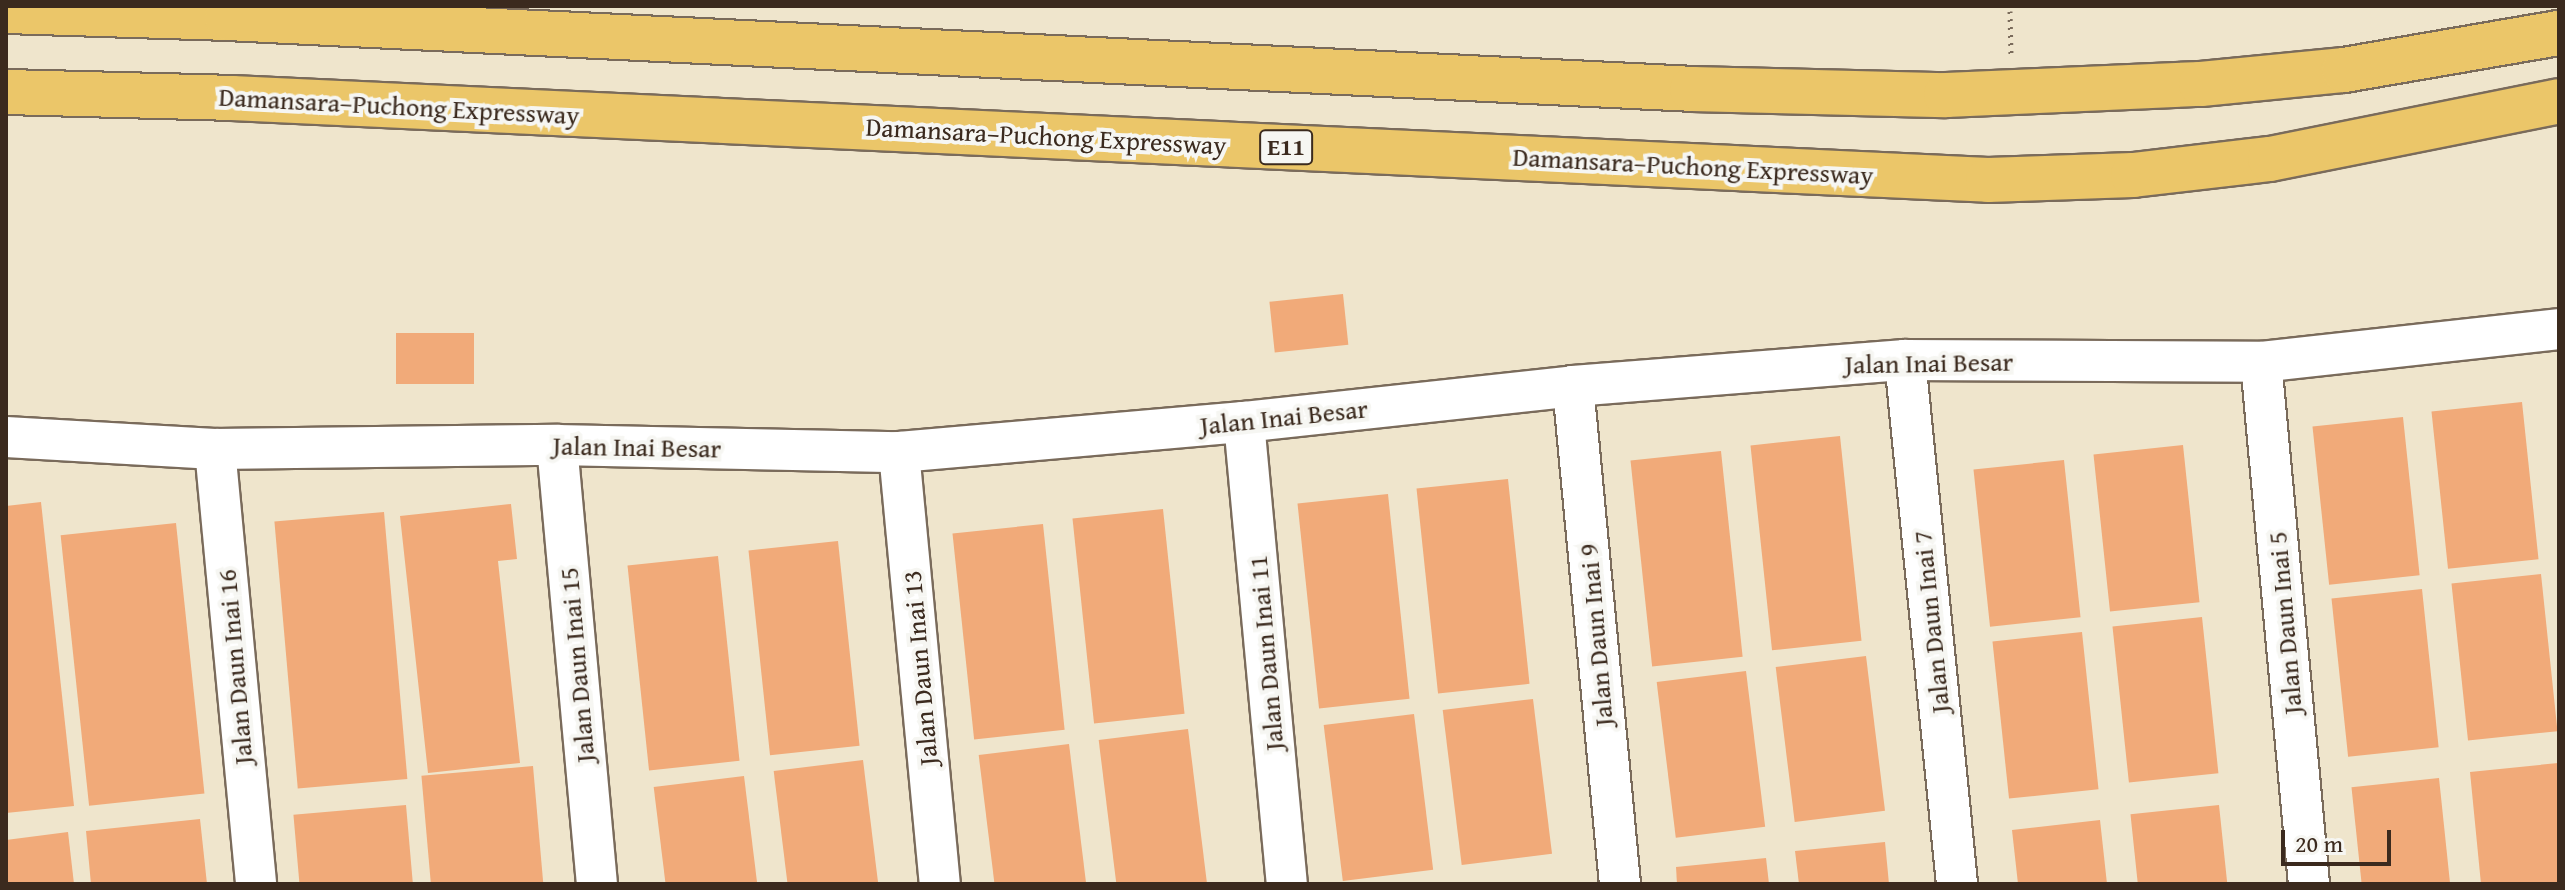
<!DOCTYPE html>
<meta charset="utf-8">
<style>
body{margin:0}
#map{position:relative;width:2565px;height:890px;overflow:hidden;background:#efe5cc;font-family:"Gentium Book Plus",serif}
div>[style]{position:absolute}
.building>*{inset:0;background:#f1aa79;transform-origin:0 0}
.path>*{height:5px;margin-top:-2.5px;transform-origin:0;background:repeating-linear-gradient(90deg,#7a6b5b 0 2px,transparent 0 8px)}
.roads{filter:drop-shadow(2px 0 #7a6b5b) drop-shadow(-2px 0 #7a6b5b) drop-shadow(0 2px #7a6b5b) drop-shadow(0 -2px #7a6b5b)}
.street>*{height:40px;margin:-20px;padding:0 20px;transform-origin:20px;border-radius:20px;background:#fff}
.highway>*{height:44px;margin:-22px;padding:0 22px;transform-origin:22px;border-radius:22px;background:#ebc669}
span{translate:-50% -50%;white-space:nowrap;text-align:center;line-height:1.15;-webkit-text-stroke:8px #f6f6f2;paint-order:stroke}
.shield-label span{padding:2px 6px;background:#f6f6f2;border:2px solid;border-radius:6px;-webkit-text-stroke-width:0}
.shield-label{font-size:24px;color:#3b2a1e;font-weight:700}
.street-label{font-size:26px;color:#3b2a1e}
.frame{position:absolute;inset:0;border:8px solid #3b2a1e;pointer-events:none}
.scale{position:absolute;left:2281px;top:830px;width:110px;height:36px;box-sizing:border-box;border:4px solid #3b2a1e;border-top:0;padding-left:10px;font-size:24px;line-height:28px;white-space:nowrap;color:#3b2a1e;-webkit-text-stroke:6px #f6f6f2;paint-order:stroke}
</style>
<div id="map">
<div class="building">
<div style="left:1343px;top:294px;width:51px;height:74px;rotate:84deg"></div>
<div style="left:396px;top:333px;width:78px;height:51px"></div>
<div style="left:2522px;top:402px;width:158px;height:91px;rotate:84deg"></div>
<div style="left:2403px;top:417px;width:159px;height:91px;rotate:84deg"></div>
<div style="left:1840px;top:436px;width:206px;height:90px;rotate:84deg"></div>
<div style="left:2183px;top:445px;width:158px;height:90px;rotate:84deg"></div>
<div style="left:1721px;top:451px;width:207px;height:91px;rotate:84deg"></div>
<div style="left:2064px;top:460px;width:158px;height:91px;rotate:84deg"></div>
<div style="left:1508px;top:479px;width:206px;height:92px;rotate:84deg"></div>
<div style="left:1388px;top:494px;width:206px;height:91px;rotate:84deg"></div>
<div style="clip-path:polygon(41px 502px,74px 806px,6px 813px,6px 506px)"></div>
<div style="clip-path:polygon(511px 504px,517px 559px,498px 561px,520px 763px,428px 773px,400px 516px)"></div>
<div style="left:1163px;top:509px;width:206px;height:91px;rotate:84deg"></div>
<div style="left:384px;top:512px;width:268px;height:110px;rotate:85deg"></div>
<div style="left:176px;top:523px;width:272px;height:116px;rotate:84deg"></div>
<div style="left:1043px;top:524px;width:207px;height:91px;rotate:84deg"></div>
<div style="left:838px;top:541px;width:206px;height:90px;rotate:84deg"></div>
<div style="left:718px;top:556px;width:206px;height:91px;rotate:84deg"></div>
<div style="left:2541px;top:574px;width:158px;height:90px;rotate:84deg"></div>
<div style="left:2422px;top:589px;width:159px;height:91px;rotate:84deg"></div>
<div style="left:2202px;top:617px;width:157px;height:90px;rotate:84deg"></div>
<div style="left:2082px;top:632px;width:158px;height:90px;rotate:84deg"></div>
<div style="left:1866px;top:656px;width:156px;height:91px;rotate:83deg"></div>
<div style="left:1746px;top:671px;width:157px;height:90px;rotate:83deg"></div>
<div style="left:1533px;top:699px;width:156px;height:91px;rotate:83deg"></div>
<div style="left:1414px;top:714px;width:157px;height:91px;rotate:83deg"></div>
<div style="left:1188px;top:729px;width:156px;height:90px;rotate:83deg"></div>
<div style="left:1069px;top:744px;width:141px;height:91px;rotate:83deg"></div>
<div style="left:863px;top:760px;width:125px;height:90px;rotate:83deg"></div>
<div style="clip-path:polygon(2558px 763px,2559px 884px,2481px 884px,2470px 772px)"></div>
<div style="left:533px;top:766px;width:119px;height:112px;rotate:85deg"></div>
<div style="left:744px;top:776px;width:109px;height:91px;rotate:83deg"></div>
<div style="left:2439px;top:778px;width:107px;height:88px;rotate:84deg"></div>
<div style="left:406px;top:805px;width:79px;height:113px;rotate:85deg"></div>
<div style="left:2219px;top:805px;width:79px;height:89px;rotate:84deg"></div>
<div style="clip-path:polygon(200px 819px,207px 884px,91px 884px,86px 831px)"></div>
<div style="clip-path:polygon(2100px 820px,2107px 884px,2018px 884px,2012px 830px)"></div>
<div style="clip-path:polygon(68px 832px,74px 884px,6px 884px,6px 840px)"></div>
<div style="clip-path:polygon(1885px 842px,1889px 884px,1799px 884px,1795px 851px)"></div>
<div style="clip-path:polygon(1766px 858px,1769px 884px,1677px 884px,1676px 867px)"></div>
</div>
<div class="path">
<div style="left:2010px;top:11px;width:44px;rotate:88.7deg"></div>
</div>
<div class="roads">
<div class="street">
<div style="left:1905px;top:360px;width:527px;rotate:84.33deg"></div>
<div style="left:2261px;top:362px;width:524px;rotate:84.75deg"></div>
<div style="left:1573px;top:386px;width:500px;rotate:84.61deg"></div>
<div style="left:1244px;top:422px;width:464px;rotate:84.7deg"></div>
<div style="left:6px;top:437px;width:209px;rotate:3.3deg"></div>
<div style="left:215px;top:449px;width:342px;rotate:-0.7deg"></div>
<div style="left:557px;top:445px;width:342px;rotate:1.2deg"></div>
<div style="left:899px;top:452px;width:346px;rotate:-5deg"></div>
<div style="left:1244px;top:422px;width:331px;rotate:-6.2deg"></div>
<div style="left:1573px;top:386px;width:333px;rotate:-4.5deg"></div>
<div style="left:1905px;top:360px;width:356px;rotate:0.3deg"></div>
<div style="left:2261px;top:362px;width:300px;rotate:-6.3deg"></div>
<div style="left:557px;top:445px;width:441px;rotate:84.8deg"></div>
<div style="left:215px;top:449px;width:437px;rotate:84.6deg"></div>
<div style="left:899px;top:452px;width:434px;rotate:84.6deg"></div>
</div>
<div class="highway">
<div style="left:6px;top:11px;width:221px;rotate:1.8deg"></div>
<div style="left:227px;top:18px;width:1467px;rotate:2.77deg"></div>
<div style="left:1692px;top:89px;width:254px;rotate:1.4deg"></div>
<div style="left:1946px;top:95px;width:255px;rotate:-2.5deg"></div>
<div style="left:2201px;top:84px;width:144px;rotate:-5.6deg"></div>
<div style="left:2344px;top:70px;width:218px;rotate:-9.8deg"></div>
<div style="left:6px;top:92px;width:226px;rotate:1.5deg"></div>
<div style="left:232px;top:98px;width:1758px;rotate:2.67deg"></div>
<div style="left:1988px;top:180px;width:145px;rotate:-2deg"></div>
<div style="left:2133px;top:175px;width:138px;rotate:-6.7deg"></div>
<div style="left:2270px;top:159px;width:295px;rotate:-11.3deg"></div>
</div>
</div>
<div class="shield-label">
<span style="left:1286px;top:147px">E11</span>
</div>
<div class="street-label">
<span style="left:399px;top:106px;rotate:3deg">Damansara–Puchong Expressway</span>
<span style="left:1046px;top:136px;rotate:3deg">Damansara–Puchong Expressway</span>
<span style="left:1693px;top:166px;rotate:3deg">Damansara–Puchong Expressway</span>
<span style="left:1929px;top:363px;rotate:-1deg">Jalan Inai Besar</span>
<span style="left:1284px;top:417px;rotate:-6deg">Jalan Inai Besar</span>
<span style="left:637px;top:447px;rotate:1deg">Jalan Inai Besar</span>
<span style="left:1931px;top:622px;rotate:-96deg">Jalan Daun Inai 7</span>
<span style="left:2285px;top:623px;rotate:-95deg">Jalan Daun Inai 5</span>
<span style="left:1596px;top:635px;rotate:-95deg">Jalan Daun Inai 9</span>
<span style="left:1266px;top:653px;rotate:-95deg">Jalan Daun Inai 11</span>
<span style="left:577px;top:665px;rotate:-95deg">Jalan Daun Inai 15</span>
<span style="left:235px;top:667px;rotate:-95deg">Jalan Daun Inai 16</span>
<span style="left:920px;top:668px;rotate:-95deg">Jalan Daun Inai 13</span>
</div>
<div class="frame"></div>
<div class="scale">20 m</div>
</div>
